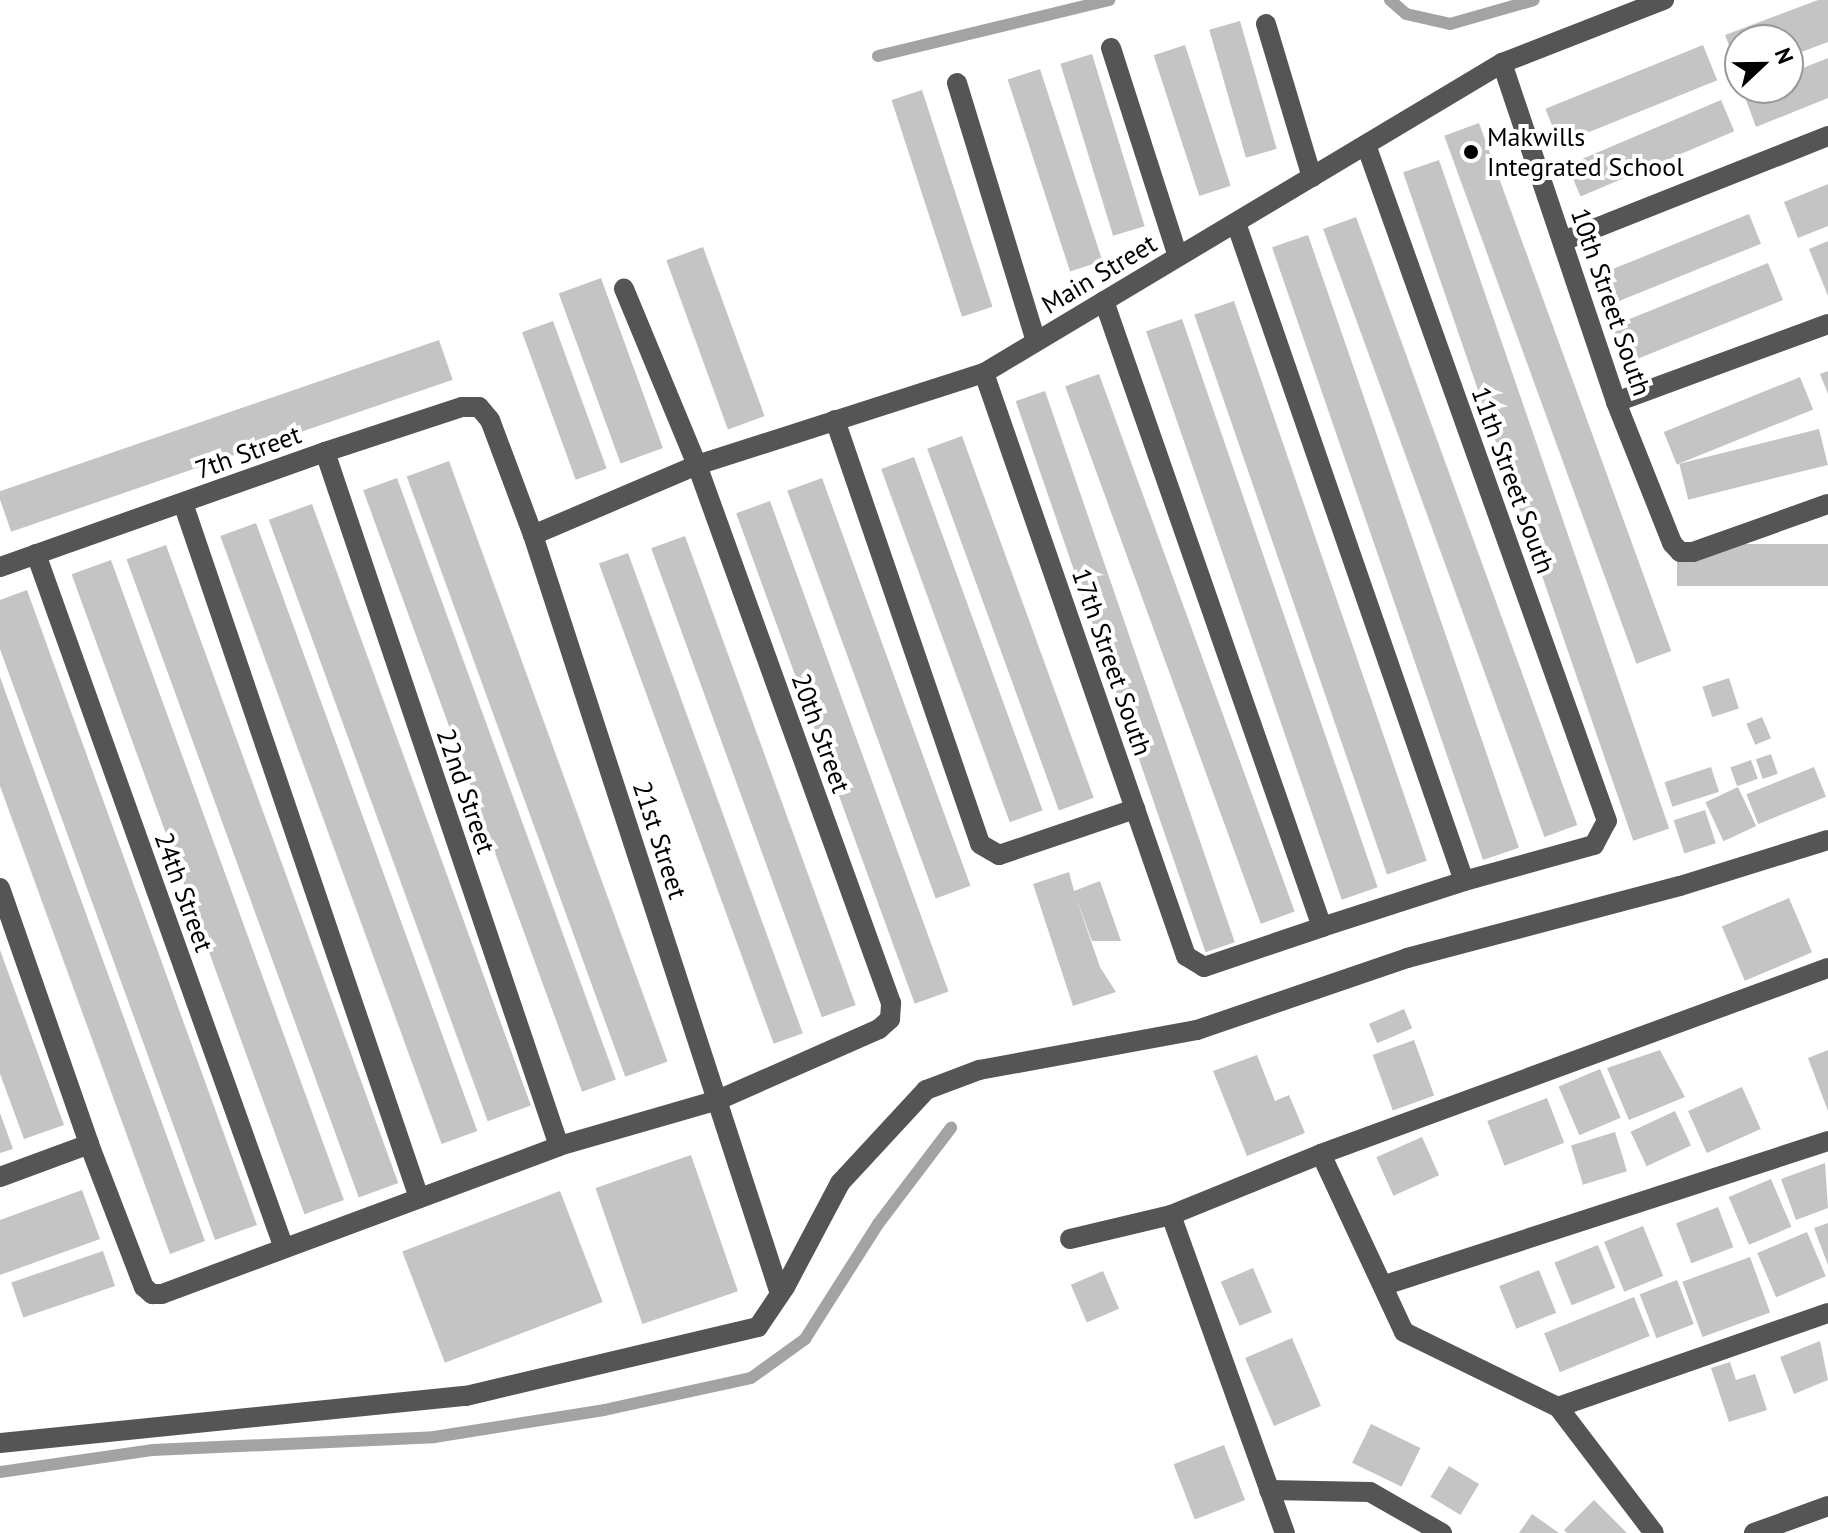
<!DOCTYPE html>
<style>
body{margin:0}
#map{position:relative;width:1828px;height:1533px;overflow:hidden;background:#fff;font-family:"PT Sans",sans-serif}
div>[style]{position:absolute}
.stream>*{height:12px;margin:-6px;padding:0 6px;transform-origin:6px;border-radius:6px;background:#a3a3a3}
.building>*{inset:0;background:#c4c4c4;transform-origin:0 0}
.minor>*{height:20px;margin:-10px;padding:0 10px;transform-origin:10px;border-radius:10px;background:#555}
.dots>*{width:22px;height:22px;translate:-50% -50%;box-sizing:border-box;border:4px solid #fff;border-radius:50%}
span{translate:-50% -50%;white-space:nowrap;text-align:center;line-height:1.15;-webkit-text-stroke:8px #fff;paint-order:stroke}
.poi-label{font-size:26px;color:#000}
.left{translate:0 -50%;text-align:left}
.street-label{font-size:26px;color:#000}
.north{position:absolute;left:1724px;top:24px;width:80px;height:80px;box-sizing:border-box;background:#fff;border:2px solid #999;border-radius:50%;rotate:68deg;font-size:22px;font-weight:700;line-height:32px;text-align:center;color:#000}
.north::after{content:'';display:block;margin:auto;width:28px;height:36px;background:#000;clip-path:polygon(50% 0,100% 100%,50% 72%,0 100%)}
</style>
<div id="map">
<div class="stream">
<div style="left:1390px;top:0;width:21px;rotate:41deg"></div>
<div style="left:1406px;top:14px;width:45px;rotate:12.8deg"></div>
<div style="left:1450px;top:24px;width:87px;rotate:-15.9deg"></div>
<div style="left:878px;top:56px;width:238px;rotate:-13.6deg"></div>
<div style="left:0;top:1472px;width:155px;rotate:-8.2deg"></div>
<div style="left:153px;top:1450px;width:281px;rotate:-2.6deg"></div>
<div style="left:434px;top:1437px;width:172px;rotate:-9deg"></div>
<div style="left:604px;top:1410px;width:150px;rotate:-12.3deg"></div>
<div style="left:751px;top:1378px;width:67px;rotate:-35.8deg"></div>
<div style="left:805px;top:1339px;width:136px;rotate:-57.6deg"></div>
<div style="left:878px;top:1224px;width:121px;rotate:-52.8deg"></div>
</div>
<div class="building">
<div style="clip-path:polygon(1818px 0,1828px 0,1828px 42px,1788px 57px,1788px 40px,1740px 40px,1740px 74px,1725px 35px)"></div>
<div style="left:1240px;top:21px;width:133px;height:32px;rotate:74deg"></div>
<div style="left:1185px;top:45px;width:148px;height:33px;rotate:72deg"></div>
<div style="left:1703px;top:45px;width:38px;height:170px;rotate:68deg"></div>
<div style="left:1092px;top:54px;width:180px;height:33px;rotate:73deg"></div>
<div style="clip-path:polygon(1828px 58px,1828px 98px,1756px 127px,1743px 92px,1788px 88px,1788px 74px)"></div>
<div style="left:1040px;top:69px;width:202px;height:34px;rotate:72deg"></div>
<div style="left:922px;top:90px;width:228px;height:32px;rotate:72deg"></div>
<div style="left:1721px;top:100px;width:34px;height:167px;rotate:67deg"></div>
<div style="left:1479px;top:123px;width:562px;height:37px;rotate:70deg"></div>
<div style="left:1439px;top:160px;width:707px;height:38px;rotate:71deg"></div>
<div style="clip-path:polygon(1828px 184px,1828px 226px,1798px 238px,1784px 202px)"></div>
<div style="left:1749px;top:214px;width:32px;height:167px;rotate:68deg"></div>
<div style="left:1356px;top:217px;width:647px;height:35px;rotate:70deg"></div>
<div style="left:1308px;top:235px;width:648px;height:38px;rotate:71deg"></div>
<div style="clip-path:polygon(1828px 241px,1828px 296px,1809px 249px)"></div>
<div style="left:703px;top:247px;width:180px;height:39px;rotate:70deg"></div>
<div style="left:1768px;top:263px;width:40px;height:168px;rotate:68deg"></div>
<div style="left:601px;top:278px;width:181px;height:45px;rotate:70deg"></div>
<div style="left:1234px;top:301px;width:592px;height:42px;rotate:71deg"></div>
<div style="left:1182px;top:319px;width:601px;height:38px;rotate:71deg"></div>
<div style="left:553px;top:321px;width:157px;height:33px;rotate:70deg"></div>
<div style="left:439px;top:340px;width:42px;height:467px;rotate:71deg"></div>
<div style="clip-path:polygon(1828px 371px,1828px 394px,1820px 374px)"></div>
<div style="left:1099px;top:374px;width:572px;height:36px;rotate:70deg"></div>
<div style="left:1800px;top:377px;width:35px;height:147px;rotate:68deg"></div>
<div style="left:1045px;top:391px;width:583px;height:31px;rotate:71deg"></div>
<div style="left:1819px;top:429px;width:37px;height:144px;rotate:76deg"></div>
<div style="left:962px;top:436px;width:385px;height:37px;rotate:70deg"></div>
<div style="left:914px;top:457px;width:376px;height:35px;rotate:70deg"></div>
<div style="left:449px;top:461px;width:639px;height:45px;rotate:70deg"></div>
<div style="left:397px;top:478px;width:640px;height:36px;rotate:70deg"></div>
<div style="left:822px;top:478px;width:434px;height:37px;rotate:70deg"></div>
<div style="left:770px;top:501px;width:522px;height:36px;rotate:70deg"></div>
<div style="left:312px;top:504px;width:640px;height:46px;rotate:70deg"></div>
<div style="left:256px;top:523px;width:647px;height:38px;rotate:70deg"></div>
<div style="left:685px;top:536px;width:499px;height:36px;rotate:70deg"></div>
<div style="left:1828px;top:544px;width:42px;height:151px;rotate:90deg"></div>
<div style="left:166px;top:545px;width:679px;height:42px;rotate:70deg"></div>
<div style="left:628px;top:553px;width:511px;height:31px;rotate:70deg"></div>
<div style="left:111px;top:560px;width:681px;height:42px;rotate:70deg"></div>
<div style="clip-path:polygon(27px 590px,257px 1225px,215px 1240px,0 649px,0 600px)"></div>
<div style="clip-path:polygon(0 677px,205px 1241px,170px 1254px,0 786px)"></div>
<div style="left:1729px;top:678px;width:32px;height:28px;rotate:72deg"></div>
<div style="left:1762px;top:717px;width:23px;height:17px;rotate:67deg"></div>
<div style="left:1771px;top:754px;width:21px;height:16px;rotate:71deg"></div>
<div style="left:1751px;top:760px;width:20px;height:22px;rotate:70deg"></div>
<div style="left:1711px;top:767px;width:26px;height:49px;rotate:72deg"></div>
<div style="left:1814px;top:767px;width:32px;height:73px;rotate:68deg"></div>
<div style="left:1738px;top:787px;width:43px;height:36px;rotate:65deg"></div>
<div style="left:1705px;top:810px;width:35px;height:33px;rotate:72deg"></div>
<div style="clip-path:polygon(1069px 872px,1074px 891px,1100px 881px,1121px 941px,1092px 941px,1075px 895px,1100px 967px,1116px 992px,1073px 1006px,1033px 884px)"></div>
<div style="left:1789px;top:898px;width:59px;height:73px;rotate:67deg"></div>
<div style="clip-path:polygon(0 950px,64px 1125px,24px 1139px,0 1074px)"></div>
<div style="left:1404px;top:1009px;width:21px;height:38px;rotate:67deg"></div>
<div style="left:1414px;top:1040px;width:59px;height:44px;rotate:70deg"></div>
<div style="clip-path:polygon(1660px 1050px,1685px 1097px,1629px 1120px,1607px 1068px)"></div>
<div style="clip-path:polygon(1828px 1050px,1828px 1111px,1808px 1058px)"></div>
<div style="clip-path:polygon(1257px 1055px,1275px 1101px,1289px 1095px,1305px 1133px,1247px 1156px,1213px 1071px)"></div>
<div style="left:1600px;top:1069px;width:53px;height:45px;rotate:67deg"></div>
<div style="left:1742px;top:1087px;width:46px;height:59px;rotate:66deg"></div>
<div style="left:1547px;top:1098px;width:48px;height:64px;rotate:69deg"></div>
<div style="left:1675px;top:1111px;width:38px;height:49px;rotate:65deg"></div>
<div style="clip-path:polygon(0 1113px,13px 1149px,0 1153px)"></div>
<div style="left:1615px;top:1132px;width:41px;height:46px;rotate:73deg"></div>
<div style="left:1422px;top:1137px;width:42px;height:50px;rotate:66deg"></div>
<div style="left:691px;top:1155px;width:144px;height:101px;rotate:71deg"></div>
<div style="clip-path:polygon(1825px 1163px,1828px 1208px,1796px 1220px,1781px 1179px)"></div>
<div style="left:1771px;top:1179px;width:52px;height:46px;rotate:67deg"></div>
<div style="clip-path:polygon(82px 1190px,100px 1239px,0 1275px,0 1220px)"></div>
<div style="left:560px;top:1191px;width:119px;height:169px;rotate:69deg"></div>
<div style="left:1718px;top:1207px;width:43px;height:45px;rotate:69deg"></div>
<div style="clip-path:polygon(1828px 1223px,1828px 1265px,1814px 1228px)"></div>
<div style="left:1643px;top:1226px;width:54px;height:42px;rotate:68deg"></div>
<div style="left:1807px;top:1232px;width:48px;height:54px;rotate:67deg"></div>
<div style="left:1598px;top:1245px;width:46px;height:47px;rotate:68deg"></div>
<div style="left:103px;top:1251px;width:37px;height:97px;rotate:71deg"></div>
<div style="left:1750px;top:1257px;width:59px;height:72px;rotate:70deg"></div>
<div style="left:1253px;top:1268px;width:48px;height:35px;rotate:67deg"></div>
<div style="left:1539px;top:1270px;width:46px;height:43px;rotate:68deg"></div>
<div style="left:1103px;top:1271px;width:41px;height:35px;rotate:67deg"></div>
<div style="left:1677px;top:1280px;width:47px;height:40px;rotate:69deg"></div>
<div style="left:1634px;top:1297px;width:42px;height:97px;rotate:68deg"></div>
<div style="left:1292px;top:1338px;width:74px;height:51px;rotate:67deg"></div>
<div style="clip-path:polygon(1820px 1341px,1828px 1380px,1794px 1394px,1780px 1357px)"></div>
<div style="clip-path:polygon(1730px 1362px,1736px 1380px,1755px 1374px,1767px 1410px,1729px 1422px,1711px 1368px)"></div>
<div style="left:1371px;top:1424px;width:55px;height:43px;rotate:26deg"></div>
<div style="left:1224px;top:1445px;width:59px;height:54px;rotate:69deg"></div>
<div style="left:1449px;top:1466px;width:35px;height:36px;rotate:31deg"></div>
<div style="clip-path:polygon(1594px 1500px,1627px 1533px,1567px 1533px,1564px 1530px)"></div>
<div style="clip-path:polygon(1532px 1514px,1559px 1533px,1519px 1533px)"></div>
</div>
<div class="minor">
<div style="left:1266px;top:24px;width:160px;rotate:73.3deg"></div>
<div style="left:1111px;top:48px;width:219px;rotate:72.2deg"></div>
<div style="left:1502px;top:63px;width:358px;rotate:71.4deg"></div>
<div style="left:1616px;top:402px;width:152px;rotate:68.3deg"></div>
<div style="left:1672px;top:543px;width:12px;rotate:48deg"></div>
<div style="left:1680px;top:552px;width:13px"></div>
<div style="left:1693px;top:552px;width:143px;rotate:-19.6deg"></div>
<div style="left:957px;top:83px;width:270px;rotate:73deg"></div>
<div style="left:1236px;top:223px;width:696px;rotate:70.89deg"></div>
<div style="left:1464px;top:881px;width:135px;rotate:-15.5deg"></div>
<div style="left:1594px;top:845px;width:27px;rotate:-62deg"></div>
<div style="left:1607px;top:821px;width:718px;rotate:-109.62deg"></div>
<div style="left:1563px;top:241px;width:285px;rotate:-21.6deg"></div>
<div style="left:1104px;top:301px;width:663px;rotate:70.8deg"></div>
<div style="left:1322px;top:927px;width:149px;rotate:-17.9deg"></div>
<div style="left:984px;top:373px;width:617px;rotate:70.89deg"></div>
<div style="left:1186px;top:956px;width:21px;rotate:31deg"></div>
<div style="left:1204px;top:967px;width:125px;rotate:-18.7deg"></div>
<div style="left:1616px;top:402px;width:226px;rotate:-20.2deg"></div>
<div style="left:835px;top:420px;width:448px;rotate:71.1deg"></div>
<div style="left:980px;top:844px;width:22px;rotate:30deg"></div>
<div style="left:999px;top:855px;width:144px;rotate:-18.7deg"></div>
<div style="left:325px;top:452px;width:732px;rotate:71.37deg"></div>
<div style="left:183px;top:503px;width:734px;rotate:71.24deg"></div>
<div style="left:533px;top:535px;width:178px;rotate:-23.1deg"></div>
<div style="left:697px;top:465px;width:301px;rotate:-17.8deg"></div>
<div style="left:984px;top:373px;width:604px;rotate:-30.9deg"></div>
<div style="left:1502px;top:63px;width:174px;rotate:-21.3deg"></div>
<div style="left:36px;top:554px;width:737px;rotate:70.34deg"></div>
<div style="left:0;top:567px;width:345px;rotate:-19.5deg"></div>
<div style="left:325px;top:452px;width:144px;rotate:-18.2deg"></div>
<div style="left:462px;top:407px;width:17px"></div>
<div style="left:479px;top:407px;width:17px;rotate:50deg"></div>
<div style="left:490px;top:420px;width:123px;rotate:69.5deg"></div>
<div style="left:533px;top:535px;width:798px;rotate:71.97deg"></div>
<div style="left:0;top:888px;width:271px;rotate:70.8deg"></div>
<div style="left:1321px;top:1154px;width:196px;rotate:65deg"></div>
<div style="left:1404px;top:1332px;width:171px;rotate:26deg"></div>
<div style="left:1558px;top:1407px;width:158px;rotate:52.7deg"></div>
<div style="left:0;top:1177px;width:95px;rotate:-20.3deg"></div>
<div style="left:89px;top:1144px;width:153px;rotate:69deg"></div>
<div style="left:144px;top:1287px;width:11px;rotate:41deg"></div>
<div style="left:152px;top:1294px;width:10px"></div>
<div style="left:162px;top:1294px;width:424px;rotate:-20.4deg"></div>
<div style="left:559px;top:1146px;width:166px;rotate:-16.1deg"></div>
<div style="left:718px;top:1100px;width:176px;rotate:-23.8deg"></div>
<div style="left:879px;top:1029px;width:15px;rotate:-42deg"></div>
<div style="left:890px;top:1019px;width:16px;rotate:-86deg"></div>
<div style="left:891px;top:1003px;width:572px;rotate:-109.83deg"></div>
<div style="left:697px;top:465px;width:191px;rotate:-112.5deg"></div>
<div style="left:1171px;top:1215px;width:338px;rotate:70.3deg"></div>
<div style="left:1070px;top:1239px;width:104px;rotate:-13.4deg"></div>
<div style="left:1171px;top:1215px;width:162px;rotate:-22.1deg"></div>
<div style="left:1321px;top:1154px;width:540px;rotate:-20.15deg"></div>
<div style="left:1385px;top:1285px;width:466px;rotate:-18deg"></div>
<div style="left:1558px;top:1407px;width:286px;rotate:-19.2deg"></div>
<div style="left:0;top:1443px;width:468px;rotate:-5.8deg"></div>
<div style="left:466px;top:1396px;width:300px;rotate:-13.3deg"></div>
<div style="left:758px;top:1327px;width:48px;rotate:-56deg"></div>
<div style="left:785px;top:1287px;width:118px;rotate:-62.1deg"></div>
<div style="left:840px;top:1183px;width:127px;rotate:-47.2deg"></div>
<div style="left:926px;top:1090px;width:57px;rotate:-20.7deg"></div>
<div style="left:979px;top:1070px;width:222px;rotate:-10.4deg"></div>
<div style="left:1197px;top:1030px;width:222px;rotate:-18.9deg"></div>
<div style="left:1407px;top:958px;width:282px;rotate:-14.8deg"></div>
<div style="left:1680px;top:886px;width:155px;rotate:-17.3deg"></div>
<div style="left:1269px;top:1490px;width:101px;rotate:1.1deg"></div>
<div style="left:1370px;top:1492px;width:83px;rotate:29.7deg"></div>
<div style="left:1754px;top:1533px;width:79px;rotate:-20deg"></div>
</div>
<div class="dots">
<div style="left:1471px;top:152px;background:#000"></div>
</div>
<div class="poi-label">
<span class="left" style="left:1487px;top:152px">Makwills<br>Integrated School</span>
</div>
<div class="street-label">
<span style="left:1099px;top:274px;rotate:-31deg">Main Street</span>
<span style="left:1611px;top:302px;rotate:71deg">10th Street South</span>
<span style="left:248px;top:452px;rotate:-20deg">7th Street</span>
<span style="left:1513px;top:480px;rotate:70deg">11th Street South</span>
<span style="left:1112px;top:662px;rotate:71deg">17th Street South</span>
<span style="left:821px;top:733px;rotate:70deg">20th Street</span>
<span style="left:466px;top:791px;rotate:71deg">22nd Street</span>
<span style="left:660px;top:840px;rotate:72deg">21st Street</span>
<span style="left:184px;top:892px;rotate:70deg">24th Street</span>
</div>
<div class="north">N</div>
</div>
